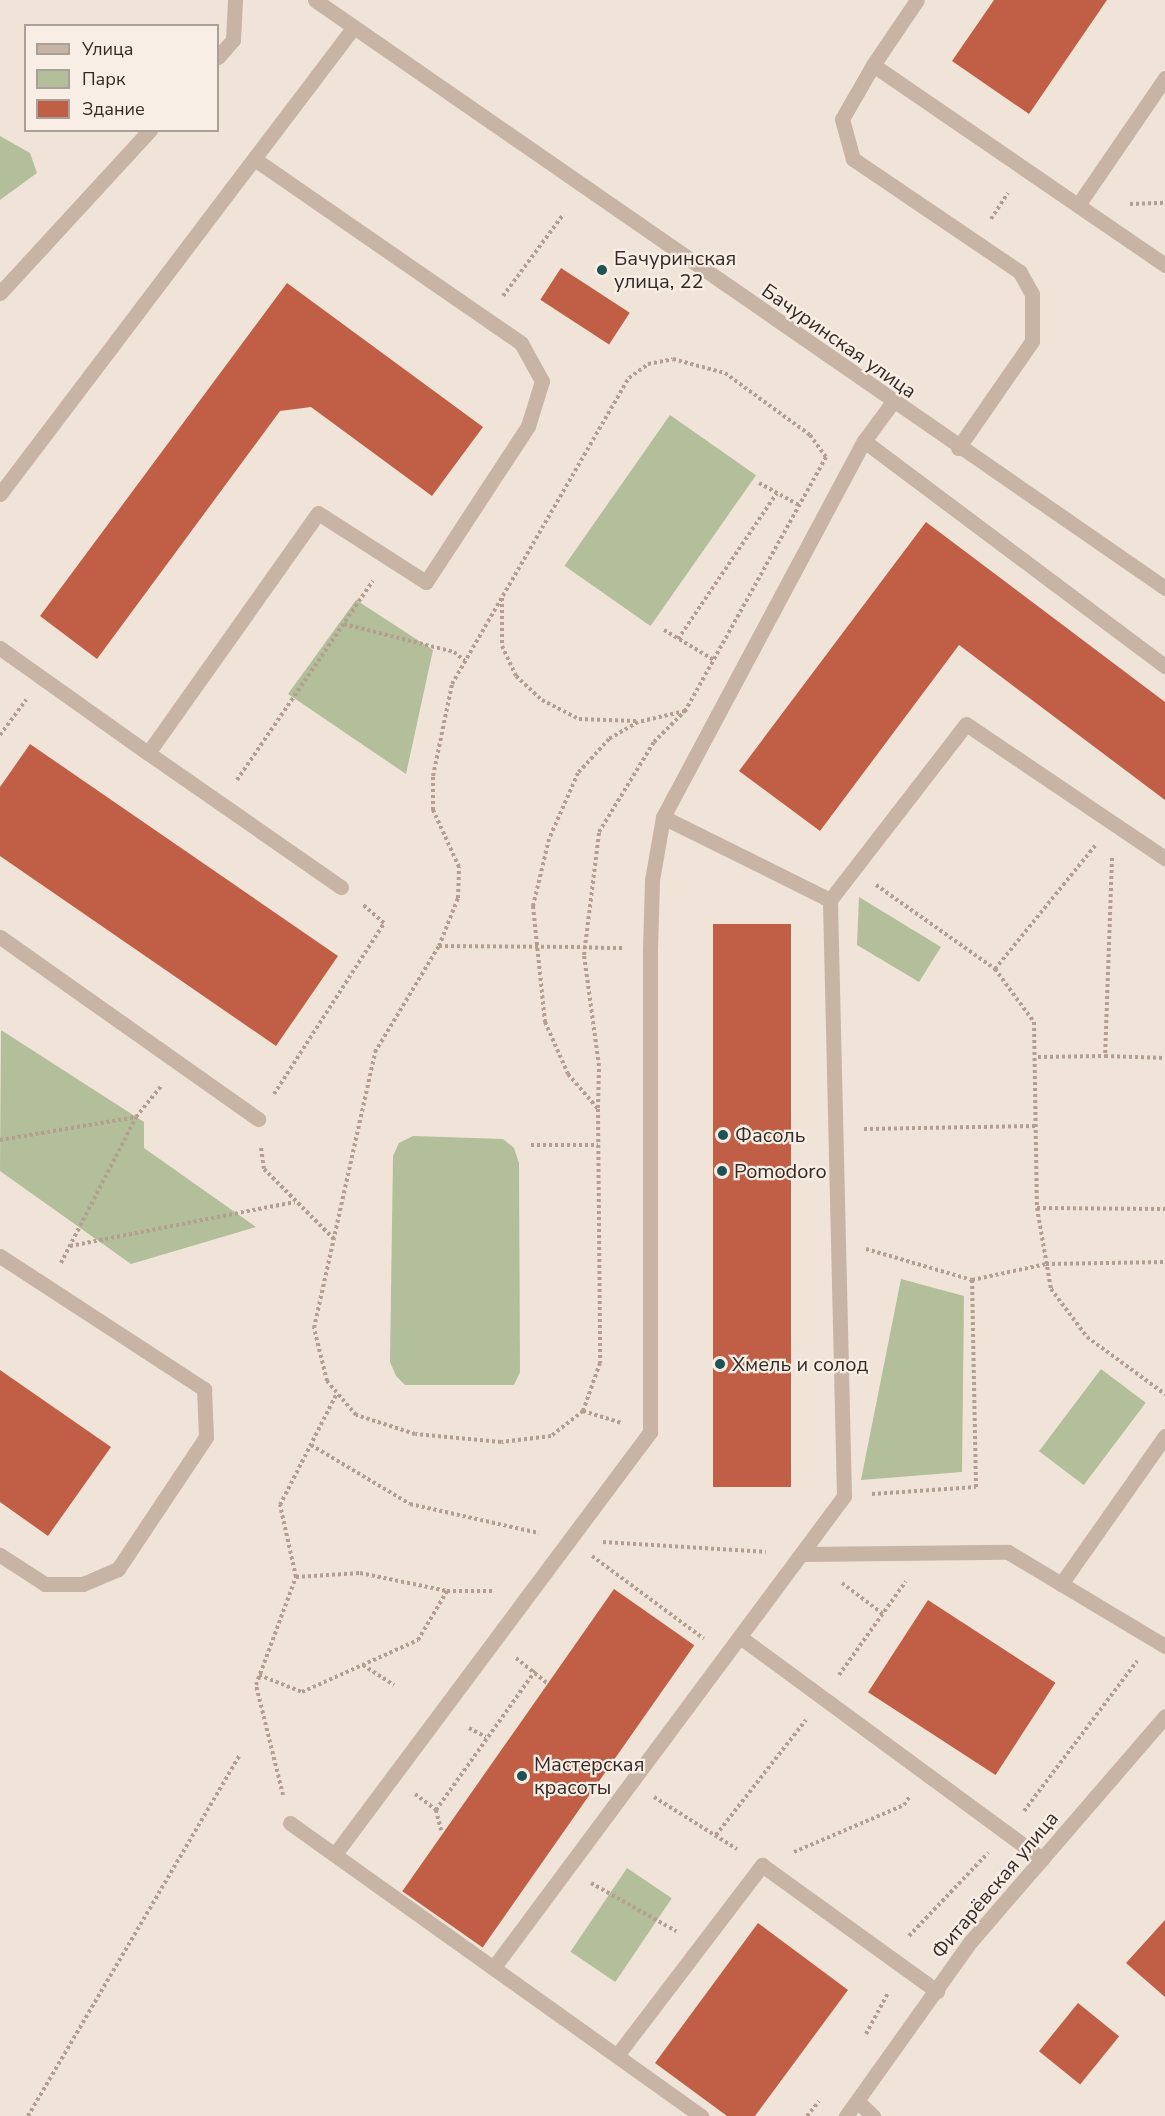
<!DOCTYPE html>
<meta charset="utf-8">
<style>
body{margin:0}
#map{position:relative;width:1165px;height:2116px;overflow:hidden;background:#f0e4d9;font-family:"Nunito Sans",sans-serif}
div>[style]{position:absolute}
.green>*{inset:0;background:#b3be9a;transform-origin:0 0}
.building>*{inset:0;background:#c15f46;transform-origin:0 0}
.path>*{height:4px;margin-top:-2px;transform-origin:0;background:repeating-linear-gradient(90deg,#b39e90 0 3px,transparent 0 6px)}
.service>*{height:15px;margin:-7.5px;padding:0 7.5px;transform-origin:7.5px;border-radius:7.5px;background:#c7b4a5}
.minor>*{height:15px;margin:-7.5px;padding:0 7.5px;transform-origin:7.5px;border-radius:7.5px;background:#c7b4a5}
.tertiary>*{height:15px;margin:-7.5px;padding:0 7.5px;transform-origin:7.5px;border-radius:7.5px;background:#c7b4a5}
.path-bridge>*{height:4px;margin-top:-2px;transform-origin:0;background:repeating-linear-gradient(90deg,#b39e90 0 3px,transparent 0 6px)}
.dots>*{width:16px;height:16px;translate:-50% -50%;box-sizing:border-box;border:3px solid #f8eee5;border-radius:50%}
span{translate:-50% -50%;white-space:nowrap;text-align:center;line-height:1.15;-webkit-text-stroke:4.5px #f8eee5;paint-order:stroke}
.poi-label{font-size:20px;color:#332a26}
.left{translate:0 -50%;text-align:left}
.street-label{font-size:20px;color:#332a26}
.legend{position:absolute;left:24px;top:24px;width:195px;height:108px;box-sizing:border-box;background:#f8eee5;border:2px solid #a9a099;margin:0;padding:8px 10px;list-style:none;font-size:18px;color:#332a26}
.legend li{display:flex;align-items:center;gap:12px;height:30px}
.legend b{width:30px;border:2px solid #a9a099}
</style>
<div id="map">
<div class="green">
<div style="clip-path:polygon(0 136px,30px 153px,37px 173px,0 200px)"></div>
<div style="left:670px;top:415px;width:105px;height:184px;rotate:35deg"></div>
<div style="clip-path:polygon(356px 600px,433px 650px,406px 774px,288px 694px)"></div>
<div style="clip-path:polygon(859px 897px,941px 947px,919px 982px,857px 945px)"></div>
<div style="clip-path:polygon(1px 1030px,144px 1122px,144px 1148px,256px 1227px,131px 1264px,0 1171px)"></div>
<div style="clip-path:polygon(413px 1136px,503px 1139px,514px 1148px,519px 1163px,520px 1372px,514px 1385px,405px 1385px,396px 1376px,390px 1362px,393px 1156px,399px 1143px)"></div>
<div style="clip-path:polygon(901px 1279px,964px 1296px,962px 1472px,861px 1480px)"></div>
<div style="left:1101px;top:1369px;width:56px;height:103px;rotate:37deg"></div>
<div style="left:627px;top:1868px;width:54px;height:101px;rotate:34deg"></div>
</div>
<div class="building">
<div style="clip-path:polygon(994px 0,1107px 0,1029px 114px,952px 61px)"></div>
<div style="left:561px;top:268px;width:82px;height:38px;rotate:33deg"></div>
<div style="clip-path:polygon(287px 283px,483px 427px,432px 496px,311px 407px,280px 411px,97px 659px,40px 616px)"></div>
<div style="clip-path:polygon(926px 522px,1165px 702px,1165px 800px,959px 645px,820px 831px,739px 771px)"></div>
<div style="clip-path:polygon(30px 744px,338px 956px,276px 1046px,0 856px,0 787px)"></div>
<div style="left:713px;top:924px;width:78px;height:563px"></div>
<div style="clip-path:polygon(0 1370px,111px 1447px,48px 1536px,0 1502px)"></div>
<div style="left:614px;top:1589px;width:98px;height:369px;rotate:35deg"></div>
<div style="left:928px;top:1600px;width:152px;height:110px;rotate:33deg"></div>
<div style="clip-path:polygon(1165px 1920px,1165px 1997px,1126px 1963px)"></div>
<div style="clip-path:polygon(758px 1923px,848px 1990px,755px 2116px,727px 2116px,655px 2063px)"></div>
<div style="left:1078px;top:2003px;width:53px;height:62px;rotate:39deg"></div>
</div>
<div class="path">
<div style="left:1130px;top:204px;width:35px;rotate:-2deg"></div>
<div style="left:991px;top:219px;width:31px;rotate:-57deg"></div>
<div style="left:503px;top:296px;width:101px;rotate:-53.5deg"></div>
<div style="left:673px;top:359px;width:54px;rotate:15.1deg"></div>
<div style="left:725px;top:373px;width:105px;rotate:36.1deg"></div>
<div style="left:810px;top:435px;width:27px;rotate:54deg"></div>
<div style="left:826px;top:457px;width:291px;rotate:119deg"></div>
<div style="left:685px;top:711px;width:48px;rotate:166.8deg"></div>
<div style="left:638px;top:722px;width:34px;rotate:150deg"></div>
<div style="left:609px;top:739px;width:46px;rotate:132.4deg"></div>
<div style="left:578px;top:773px;width:72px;rotate:113.7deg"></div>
<div style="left:549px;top:839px;width:69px;rotate:103.4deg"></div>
<div style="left:533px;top:906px;width:117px;rotate:84.1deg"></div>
<div style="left:545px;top:1022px;width:57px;rotate:66.1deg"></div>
<div style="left:568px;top:1074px;width:46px;rotate:49.4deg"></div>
<div style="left:598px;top:1109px;width:254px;rotate:89.5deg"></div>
<div style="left:600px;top:1363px;width:51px;rotate:109.5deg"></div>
<div style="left:583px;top:1411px;width:41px;rotate:142deg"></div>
<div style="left:551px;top:1436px;width:50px;rotate:173.2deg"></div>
<div style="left:501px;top:1442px;width:86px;rotate:-174.7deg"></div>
<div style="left:415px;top:1434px;width:62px;rotate:-162.1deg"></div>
<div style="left:356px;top:1415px;width:45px;rotate:-130.5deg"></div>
<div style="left:327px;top:1381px;width:55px;rotate:-103.8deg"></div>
<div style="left:314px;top:1328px;width:283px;rotate:-77.5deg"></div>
<div style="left:375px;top:1052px;width:124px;rotate:-58.9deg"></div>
<div style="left:439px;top:946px;width:52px;rotate:-68.4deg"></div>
<div style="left:458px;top:898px;width:31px;rotate:-88deg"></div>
<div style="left:459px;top:867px;width:63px;rotate:-114.5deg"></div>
<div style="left:433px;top:810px;width:34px;rotate:-90deg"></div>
<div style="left:433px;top:776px;width:94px;rotate:-78.3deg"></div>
<div style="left:452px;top:684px;width:354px;rotate:-60deg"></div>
<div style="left:629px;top:378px;width:24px;rotate:-36deg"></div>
<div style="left:648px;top:364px;width:25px;rotate:-11deg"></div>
<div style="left:759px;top:483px;width:46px;rotate:28.8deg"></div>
<div style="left:502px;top:598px;width:48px;rotate:90deg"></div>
<div style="left:502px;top:646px;width:33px;rotate:65deg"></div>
<div style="left:516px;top:676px;width:35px;rotate:43deg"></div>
<div style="left:542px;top:700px;width:42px;rotate:27.2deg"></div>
<div style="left:579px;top:719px;width:57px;rotate:2deg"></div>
<div style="left:344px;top:624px;width:114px;rotate:14.3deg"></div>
<div style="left:454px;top:652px;width:14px;rotate:39deg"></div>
<div style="left:664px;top:630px;width:58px;rotate:31deg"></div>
<div style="left:678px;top:639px;width:176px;rotate:-55.9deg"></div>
<div style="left:0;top:735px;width:44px;rotate:-53.4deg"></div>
<div style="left:237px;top:780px;width:241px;rotate:-55.7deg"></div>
<div style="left:1112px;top:858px;width:198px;rotate:92deg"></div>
<div style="left:1105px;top:1056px;width:60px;rotate:1.9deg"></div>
<div style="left:876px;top:885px;width:146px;rotate:35.2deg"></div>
<div style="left:995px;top:969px;width:159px;rotate:-50.9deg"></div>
<div style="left:439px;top:946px;width:138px;rotate:0.4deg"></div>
<div style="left:607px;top:948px;width:15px"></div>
<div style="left:995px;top:969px;width:66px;rotate:53.7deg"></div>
<div style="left:1034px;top:1022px;width:186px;rotate:89.1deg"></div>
<div style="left:1037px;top:1208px;width:82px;rotate:80.2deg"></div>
<div style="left:1051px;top:1289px;width:60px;rotate:53.1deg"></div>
<div style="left:1087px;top:1337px;width:97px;rotate:36.2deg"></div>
<div style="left:1038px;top:1057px;width:67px;rotate:-0.9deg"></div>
<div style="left:274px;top:1094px;width:203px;rotate:-57.2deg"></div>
<div style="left:384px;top:923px;width:29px;rotate:-139deg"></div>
<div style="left:598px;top:1108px;width:42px;rotate:-88.6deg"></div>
<div style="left:599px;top:1066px;width:112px;rotate:-97.7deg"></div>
<div style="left:584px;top:955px;width:124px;rotate:-83deg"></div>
<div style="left:599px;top:832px;width:105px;rotate:-58.6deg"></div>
<div style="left:654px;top:742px;width:44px;rotate:-45deg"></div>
<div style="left:864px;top:1129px;width:173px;rotate:-1deg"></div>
<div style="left:0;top:1140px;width:138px;rotate:-9.6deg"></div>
<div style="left:531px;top:1145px;width:67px"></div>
<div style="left:261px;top:1148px;width:21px;rotate:82deg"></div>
<div style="left:264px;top:1169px;width:99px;rotate:45deg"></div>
<div style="left:1037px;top:1208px;width:128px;rotate:0.4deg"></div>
<div style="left:70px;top:1246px;width:229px;rotate:-11.1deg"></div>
<div style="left:866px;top:1249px;width:110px;rotate:16.3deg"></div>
<div style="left:972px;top:1280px;width:76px;rotate:-12.2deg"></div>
<div style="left:1046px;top:1264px;width:119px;rotate:-1deg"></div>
<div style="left:61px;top:1263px;width:164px;rotate:-62.8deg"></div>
<div style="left:136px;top:1117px;width:41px;rotate:-50.9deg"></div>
<div style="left:583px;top:1411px;width:41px;rotate:17.1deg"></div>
<div style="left:311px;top:1445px;width:115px;rotate:30.8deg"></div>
<div style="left:410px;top:1504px;width:132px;rotate:12.7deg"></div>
<div style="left:872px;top:1494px;width:104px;rotate:-3.9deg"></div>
<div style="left:976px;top:1487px;width:207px;rotate:-91.1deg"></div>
<div style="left:603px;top:1542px;width:163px;rotate:3.5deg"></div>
<div style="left:592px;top:1556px;width:139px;rotate:36.5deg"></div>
<div style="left:296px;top:1577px;width:64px;rotate:-3.6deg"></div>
<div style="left:360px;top:1573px;width:89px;rotate:11.7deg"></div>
<div style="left:447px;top:1591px;width:47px"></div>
<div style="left:842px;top:1583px;width:51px;rotate:37.1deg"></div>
<div style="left:516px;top:1658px;width:40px;rotate:39deg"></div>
<div style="left:363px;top:1665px;width:37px;rotate:33deg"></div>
<div style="left:259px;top:1675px;width:46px;rotate:21.6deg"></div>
<div style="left:302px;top:1692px;width:127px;rotate:-24.1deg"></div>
<div style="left:418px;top:1640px;width:57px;rotate:-59.4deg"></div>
<div style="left:839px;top:1675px;width:115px;rotate:-54.5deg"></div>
<div style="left:469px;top:1728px;width:19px;rotate:28deg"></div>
<div style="left:415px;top:1794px;width:26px;rotate:37deg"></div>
<div style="left:436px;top:1810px;width:21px;rotate:76deg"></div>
<div style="left:283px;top:1795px;width:113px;rotate:-103.8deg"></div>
<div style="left:256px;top:1685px;width:115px;rotate:-69.7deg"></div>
<div style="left:296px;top:1577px;width:74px;rotate:-102.5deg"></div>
<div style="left:280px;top:1505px;width:126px;rotate:-63deg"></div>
<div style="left:654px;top:1797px;width:98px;rotate:32.1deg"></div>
<div style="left:436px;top:1810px;width:171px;rotate:-54.5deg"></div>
<div style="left:1024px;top:1811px;width:188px;rotate:-53deg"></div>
<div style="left:716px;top:1835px;width:146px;rotate:-52deg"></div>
<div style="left:794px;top:1852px;width:120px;rotate:-23.1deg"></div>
<div style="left:904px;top:1805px;width:11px;rotate:-56deg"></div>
<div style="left:591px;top:1883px;width:98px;rotate:29.5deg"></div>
<div style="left:909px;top:1936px;width:115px;rotate:-46.4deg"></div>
<div style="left:866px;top:2034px;width:47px;rotate:-61.8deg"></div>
<div style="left:28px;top:2116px;width:419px;rotate:-59.6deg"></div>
<div style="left:807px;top:2116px;width:19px;rotate:-51deg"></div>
</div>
<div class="service">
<div style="left:218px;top:57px;width:23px;rotate:-49deg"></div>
<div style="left:233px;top:40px;width:40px;rotate:-87.1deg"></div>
<div style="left:873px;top:65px;width:78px;rotate:-55.9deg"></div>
<div style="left:1078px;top:205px;width:154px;rotate:-55.6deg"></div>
<div style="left:0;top:293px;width:222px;rotate:-47.4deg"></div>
<div style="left:864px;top:441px;width:376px;rotate:36.8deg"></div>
<div style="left:958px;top:448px;width:130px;rotate:-55.3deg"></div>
<div style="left:1032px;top:341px;width:47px;rotate:-90deg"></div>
<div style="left:1032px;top:294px;width:25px;rotate:-119deg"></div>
<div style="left:1020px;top:272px;width:202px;rotate:-145.9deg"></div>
<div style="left:853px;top:159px;width:41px;rotate:-105.4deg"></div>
<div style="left:842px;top:119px;width:62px;rotate:-60.1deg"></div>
<div style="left:873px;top:65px;width:354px;rotate:34.4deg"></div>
<div style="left:0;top:494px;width:585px;rotate:-52.86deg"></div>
<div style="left:0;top:648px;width:181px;rotate:35.4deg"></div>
<div style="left:148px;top:753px;width:294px;rotate:-54.7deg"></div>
<div style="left:318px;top:513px;width:128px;rotate:32.6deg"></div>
<div style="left:426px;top:582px;width:186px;rotate:-56.8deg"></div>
<div style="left:528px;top:426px;width:47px;rotate:-72.7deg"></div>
<div style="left:542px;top:381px;width:43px;rotate:-118.9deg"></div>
<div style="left:521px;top:343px;width:324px;rotate:-145.4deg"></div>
<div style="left:148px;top:753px;width:235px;rotate:34.8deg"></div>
<div style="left:830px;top:900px;width:222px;rotate:-52.3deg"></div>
<div style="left:966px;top:724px;width:240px;rotate:34deg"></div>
<div style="left:0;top:937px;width:316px;rotate:35.2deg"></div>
<div style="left:0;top:1256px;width:244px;rotate:33.1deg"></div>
<div style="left:204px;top:1389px;width:48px;rotate:87.6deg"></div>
<div style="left:206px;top:1437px;width:159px;rotate:123.7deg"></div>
<div style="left:118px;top:1569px;width:38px;rotate:157deg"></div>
<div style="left:83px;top:1584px;width:38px;rotate:180deg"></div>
<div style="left:45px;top:1584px;width:54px;rotate:-147.2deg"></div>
<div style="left:802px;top:1554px;width:206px;rotate:-0.6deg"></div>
<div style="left:1008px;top:1552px;width:183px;rotate:30.9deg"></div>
<div style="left:1061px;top:1584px;width:181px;rotate:-54.9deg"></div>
<div style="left:740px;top:1637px;width:375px;rotate:36.3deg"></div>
<div style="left:290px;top:1823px;width:505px;rotate:35.48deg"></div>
<div style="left:335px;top:1854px;width:527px;rotate:-53.26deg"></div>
<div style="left:650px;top:1432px;width:483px;rotate:-90deg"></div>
<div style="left:650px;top:949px;width:69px;rotate:-88.3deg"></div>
<div style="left:652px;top:880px;width:64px;rotate:-80.1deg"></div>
<div style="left:663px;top:817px;width:426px;rotate:-61.9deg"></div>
<div style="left:864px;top:441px;width:47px;rotate:-53.6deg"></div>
<div style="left:494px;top:1967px;width:587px;rotate:-53.38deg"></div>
<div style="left:844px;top:1496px;width:596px;rotate:-91.35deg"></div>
<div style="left:830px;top:900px;width:186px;rotate:-153.6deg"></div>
<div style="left:618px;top:2054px;width:238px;rotate:-52.7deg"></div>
<div style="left:762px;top:1865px;width:216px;rotate:35.8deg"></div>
<div style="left:857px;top:2101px;width:22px;rotate:43deg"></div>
</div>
<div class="minor">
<div style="left:846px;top:2116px;width:215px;rotate:-54.5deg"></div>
<div style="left:971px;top:1941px;width:297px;rotate:-49.2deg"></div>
</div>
<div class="tertiary">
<div style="left:315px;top:0;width:1034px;rotate:34.67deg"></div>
</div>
<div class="path-bridge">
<div style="left:577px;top:947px;width:30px;rotate:2deg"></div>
</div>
<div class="dots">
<div style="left:602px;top:270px;background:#1e5253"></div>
<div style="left:723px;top:1135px;background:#1e5253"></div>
<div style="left:722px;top:1171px;background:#1e5253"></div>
<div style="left:720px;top:1364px;background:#1e5253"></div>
<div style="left:522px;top:1776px;background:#1e5253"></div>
</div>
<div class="poi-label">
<span class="left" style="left:614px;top:270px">Бачуринская<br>улица, 22</span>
<span class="left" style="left:735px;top:1135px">Фасоль</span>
<span class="left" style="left:734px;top:1171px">Pomodoro</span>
<span class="left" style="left:732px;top:1364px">Хмель и солод</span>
<span class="left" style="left:534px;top:1776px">Мастерская<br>красоты</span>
</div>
<div class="street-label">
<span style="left:839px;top:341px;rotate:35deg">Бачуринская улица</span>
<span style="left:995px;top:1885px;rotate:-50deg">Фитарёвская улица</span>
</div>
<ul class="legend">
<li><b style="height:8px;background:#c7b4a5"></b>Улица</li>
<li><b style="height:16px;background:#b3be9a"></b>Парк</li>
<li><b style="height:16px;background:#c15f46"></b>Здание</li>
</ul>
</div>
